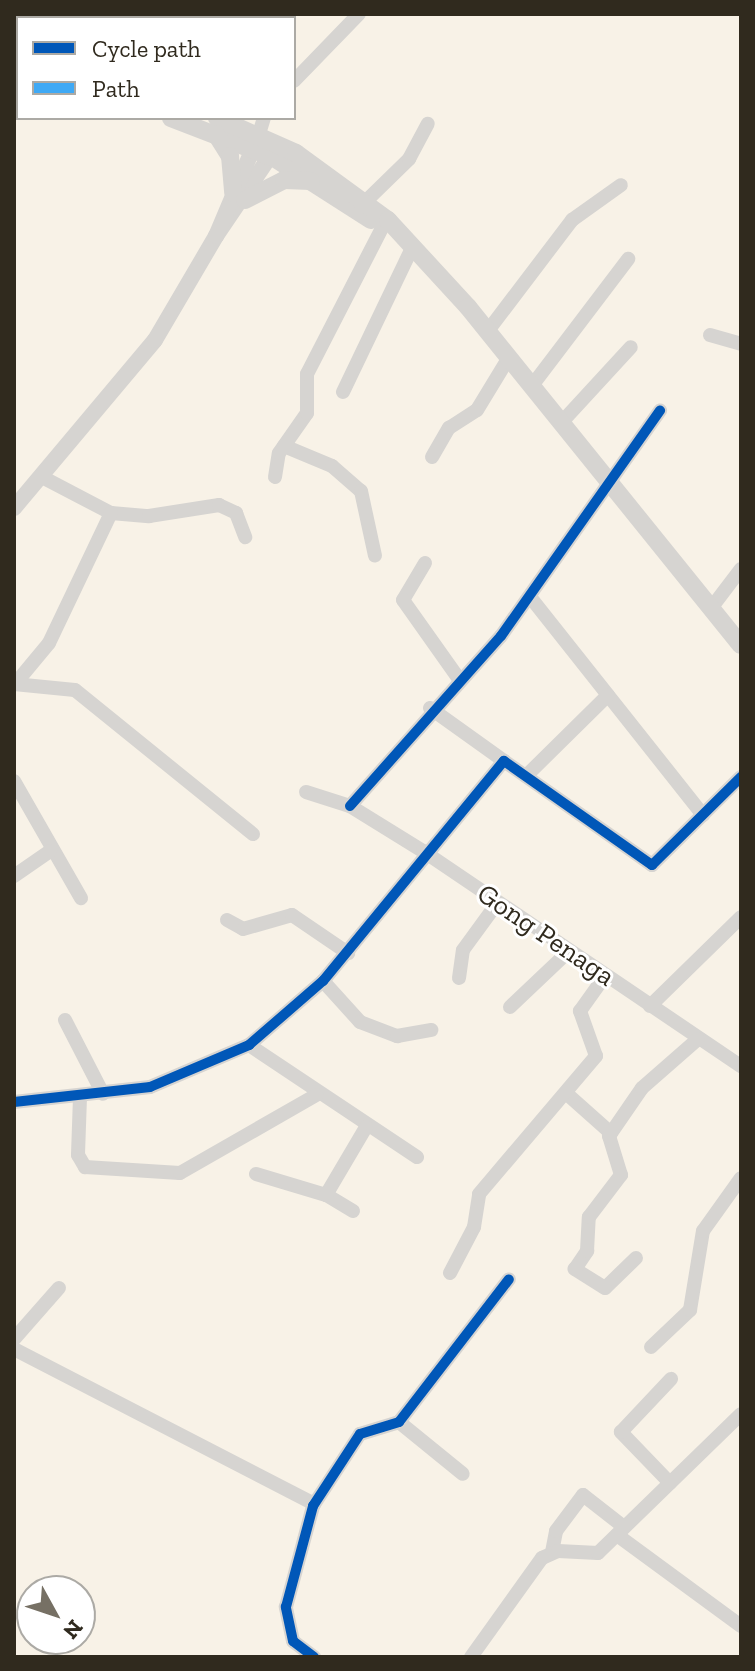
<!DOCTYPE html>
<style>
body{margin:0}
#map{position:relative;width:755px;height:1671px;overflow:hidden;background:#f8f2e7;font-family:"Zilla Slab",serif}
div>[style]{position:absolute}
.minor>*{height:14px;margin:-7px;padding:0 7px;transform-origin:7px;border-radius:7px;background:#d6d4d1}
.tertiary>*{height:16px;margin:-8px;padding:0 8px;transform-origin:8px;border-radius:8px;background:#d6d4d1}
.secondary>*{height:18px;margin:-9px;padding:0 9px;transform-origin:9px;border-radius:9px;background:#d6d4d1}
.quiet>*{height:8px;margin-top:-4px;transform-origin:0;background:repeating-linear-gradient(90deg,#3fa9f5 0 16px,transparent 0 24px)}
.cycleway>*{height:10px;margin:-5px;padding:0 5px;transform-origin:5px;border-radius:5px;background:#0057b8}
span{translate:-50% -50%;white-space:nowrap;text-align:center;line-height:1.15;-webkit-text-stroke:6px #fff;paint-order:stroke}
.street-label{font-size:28px;color:#302a1e}
.frame{position:absolute;inset:0;border:16px solid #302a1e;pointer-events:none}
.legend{position:absolute;left:16px;top:16px;width:280px;height:104px;box-sizing:border-box;background:#fff;border:2px solid #acaaa5;margin:0;padding:10px 14px;list-style:none;font-size:24px;color:#302a1e}
.legend li{display:flex;align-items:center;gap:16px;height:40px}
.legend b{width:40px;border:2px solid #acaaa5}
.north{position:absolute;left:16px;top:1575px;width:80px;height:80px;box-sizing:border-box;background:#fff;border:2px solid #acaaa5;border-radius:50%;rotate:130deg;font-size:22px;font-weight:700;line-height:32px;text-align:center;color:#302a1e}
.north::after{content:'';display:block;margin:auto;width:28px;height:36px;background:#767064;clip-path:polygon(50% 0,100% 100%,50% 72%,0 100%)}
</style>
<div id="map">
<div class="minor">
<div style="left:182px;top:14px;width:4px;rotate:76deg"></div>
<div style="left:294px;top:81px;width:93px;rotate:-45.9deg"></div>
<div style="left:259px;top:134px;width:17px;rotate:-73deg"></div>
<div style="left:365px;top:202px;width:62px;rotate:-44.3deg"></div>
<div style="left:409px;top:159px;width:40px;rotate:-62deg"></div>
<div style="left:487px;top:332px;width:141px;rotate:-52.8deg"></div>
<div style="left:572px;top:220px;width:60px;rotate:-35.5deg"></div>
<div style="left:710px;top:335px;width:32px;rotate:16deg"></div>
<div style="left:531px;top:387px;width:161px;rotate:-52.8deg"></div>
<div style="left:343px;top:392px;width:160px;rotate:-64.4deg"></div>
<div style="left:561px;top:423px;width:103px;rotate:-47.4deg"></div>
<div style="left:284px;top:446px;width:52px;rotate:22.6deg"></div>
<div style="left:332px;top:466px;width:38px;rotate:41deg"></div>
<div style="left:361px;top:491px;width:66px;rotate:77.8deg"></div>
<div style="left:432px;top:457px;width:34px;rotate:-60deg"></div>
<div style="left:449px;top:428px;width:33px;rotate:-33deg"></div>
<div style="left:477px;top:410px;width:60px;rotate:-58.7deg"></div>
<div style="left:42px;top:477px;width:78px;rotate:27.6deg"></div>
<div style="left:111px;top:513px;width:38px;rotate:5deg"></div>
<div style="left:149px;top:516px;width:71px;rotate:-8.9deg"></div>
<div style="left:219px;top:505px;width:19px;rotate:25deg"></div>
<div style="left:236px;top:513px;width:26px;rotate:69deg"></div>
<div style="left:275px;top:477px;width:24px;rotate:-81deg"></div>
<div style="left:279px;top:453px;width:49px;rotate:-55deg"></div>
<div style="left:307px;top:413px;width:39px;rotate:-90deg"></div>
<div style="left:307px;top:374px;width:164px;rotate:-62.8deg"></div>
<div style="left:425px;top:563px;width:43px;rotate:120.7deg"></div>
<div style="left:403px;top:600px;width:97px;rotate:54.7deg"></div>
<div style="left:531px;top:598px;width:277px;rotate:51.6deg"></div>
<div style="left:712px;top:607px;width:48px;rotate:-52.7deg"></div>
<div style="left:14px;top:684px;width:61px;rotate:5.6deg"></div>
<div style="left:75px;top:690px;width:229px;rotate:39deg"></div>
<div style="left:15px;top:684px;width:53px;rotate:-50.3deg"></div>
<div style="left:49px;top:643px;width:144px;rotate:-64.5deg"></div>
<div style="left:430px;top:708px;width:91px;rotate:35.6deg"></div>
<div style="left:526px;top:776px;width:115px;rotate:-44.6deg"></div>
<div style="left:14px;top:781px;width:135px;rotate:60.2deg"></div>
<div style="left:306px;top:792px;width:46px;rotate:17.7deg"></div>
<div style="left:350px;top:806px;width:86px;rotate:31.7deg"></div>
<div style="left:423px;top:851px;width:384px;rotate:34.1deg"></div>
<div style="left:350px;top:806px;width:227px;rotate:-48.4deg"></div>
<div style="left:501px;top:636px;width:276px;rotate:-54.8deg"></div>
<div style="left:14px;top:876px;width:44px;rotate:-34.8deg"></div>
<div style="left:227px;top:920px;width:18px;rotate:29deg"></div>
<div style="left:243px;top:929px;width:51px;rotate:-15.9deg"></div>
<div style="left:292px;top:915px;width:68px;rotate:34.2deg"></div>
<div style="left:459px;top:978px;width:28px;rotate:-82deg"></div>
<div style="left:463px;top:950px;width:59px;rotate:-53.9deg"></div>
<div style="left:323px;top:981px;width:55px;rotate:47.9deg"></div>
<div style="left:360px;top:1022px;width:40px;rotate:21deg"></div>
<div style="left:397px;top:1036px;width:35px;rotate:-10deg"></div>
<div style="left:650px;top:1006px;width:127px;rotate:-44.4deg"></div>
<div style="left:510px;top:1007px;width:81px;rotate:-43.5deg"></div>
<div style="left:65px;top:1020px;width:83px;rotate:62.8deg"></div>
<div style="left:249px;top:1045px;width:202px;rotate:33.7deg"></div>
<div style="left:567px;top:1094px;width:59px;rotate:41.6deg"></div>
<div style="left:80px;top:1097px;width:58px;rotate:92deg"></div>
<div style="left:78px;top:1155px;width:14px;rotate:60deg"></div>
<div style="left:85px;top:1167px;width:95px;rotate:3.6deg"></div>
<div style="left:180px;top:1173px;width:157px;rotate:-29.8deg"></div>
<div style="left:14px;top:1102px;width:137px;rotate:-6.3deg"></div>
<div style="left:150px;top:1087px;width:108px;rotate:-23deg"></div>
<div style="left:249px;top:1045px;width:98px;rotate:-40.9deg"></div>
<div style="left:323px;top:981px;width:285px;rotate:-50.6deg"></div>
<div style="left:504px;top:761px;width:181px;rotate:35.1deg"></div>
<div style="left:652px;top:865px;width:125px;rotate:-44.7deg"></div>
<div style="left:256px;top:1174px;width:73px;rotate:16.7deg"></div>
<div style="left:353px;top:1211px;width:31px;rotate:-149deg"></div>
<div style="left:326px;top:1195px;width:79px;rotate:-59.5deg"></div>
<div style="left:636px;top:1258px;width:43px;rotate:135.9deg"></div>
<div style="left:605px;top:1288px;width:36px;rotate:-148deg"></div>
<div style="left:575px;top:1269px;width:22px;rotate:-56deg"></div>
<div style="left:587px;top:1251px;width:34px;rotate:-87deg"></div>
<div style="left:589px;top:1217px;width:53px;rotate:-52.7deg"></div>
<div style="left:621px;top:1175px;width:41px;rotate:-107.1deg"></div>
<div style="left:609px;top:1136px;width:58px;rotate:-55.5deg"></div>
<div style="left:642px;top:1088px;width:74px;rotate:-41.2deg"></div>
<div style="left:450px;top:1273px;width:52px;rotate:-62.4deg"></div>
<div style="left:474px;top:1227px;width:33px;rotate:-81deg"></div>
<div style="left:479px;top:1194px;width:181px;rotate:-49.7deg"></div>
<div style="left:596px;top:1056px;width:48px;rotate:-109.6deg"></div>
<div style="left:580px;top:1011px;width:43px;rotate:-54.5deg"></div>
<div style="left:14px;top:1339px;width:68px;rotate:-48.6deg"></div>
<div style="left:651px;top:1347px;width:54px;rotate:-43.5deg"></div>
<div style="left:690px;top:1310px;width:80px;rotate:-80.7deg"></div>
<div style="left:703px;top:1231px;width:65px;rotate:-54.4deg"></div>
<div style="left:14px;top:1349px;width:338px;rotate:27.3deg"></div>
<div style="left:399px;top:1422px;width:82px;rotate:39.1deg"></div>
<div style="left:670px;top:1483px;width:71px;rotate:-133.9deg"></div>
<div style="left:621px;top:1432px;width:73px;rotate:-46.7deg"></div>
<div style="left:617px;top:1535px;width:154px;rotate:36.3deg"></div>
<div style="left:552px;top:1552px;width:21px;rotate:-79deg"></div>
<div style="left:556px;top:1531px;width:45px;rotate:-53.1deg"></div>
<div style="left:583px;top:1495px;width:52px;rotate:38deg"></div>
<div style="left:314px;top:1657px;width:26px;rotate:-143deg"></div>
<div style="left:293px;top:1641px;width:35px;rotate:-102deg"></div>
<div style="left:286px;top:1607px;width:105px;rotate:-75deg"></div>
<div style="left:313px;top:1506px;width:86px;rotate:-56.9deg"></div>
<div style="left:360px;top:1434px;width:41px;rotate:-17.1deg"></div>
<div style="left:399px;top:1422px;width:180px;rotate:-52.4deg"></div>
<div style="left:471px;top:1657px;width:122px;rotate:-54.4deg"></div>
<div style="left:542px;top:1558px;width:17px;rotate:-24deg"></div>
<div style="left:558px;top:1551px;width:40px;rotate:2.9deg"></div>
<div style="left:598px;top:1553px;width:199px;rotate:-44.2deg"></div>
</div>
<div class="tertiary">
<div style="left:216px;top:236px;width:109px;rotate:-55.9deg"></div>
<div style="left:14px;top:508px;width:219px;rotate:-50deg"></div>
<div style="left:155px;top:340px;width:121px;rotate:-59.6deg"></div>
<div style="left:216px;top:236px;width:105px;rotate:-67.1deg"></div>
</div>
<div class="secondary">
<div style="left:14px;top:58px;width:4px;rotate:14deg"></div>
<div style="left:171px;top:118px;width:110px;rotate:21.2deg"></div>
<div style="left:274px;top:158px;width:115px;rotate:32.6deg"></div>
<div style="left:217px;top:118px;width:86px;rotate:23.9deg"></div>
<div style="left:296px;top:153px;width:114px;rotate:36.1deg"></div>
<div style="left:388px;top:220px;width:118px;rotate:47.4deg"></div>
<div style="left:468px;top:307px;width:434px;rotate:51.1deg"></div>
<div style="left:216px;top:134px;width:26px;rotate:58deg"></div>
<div style="left:230px;top:156px;width:37px;rotate:85deg"></div>
<div style="left:245px;top:200px;width:44px;rotate:-27.1deg"></div>
<div style="left:284px;top:180px;width:27px;rotate:2deg"></div>
</div>
<div class="quiet">
<div style="left:182px;top:14px;width:4px;rotate:76deg"></div>
</div>
<div class="cycleway">
<div style="left:350px;top:806px;width:227px;rotate:-48.4deg"></div>
<div style="left:501px;top:636px;width:276px;rotate:-54.8deg"></div>
<div style="left:14px;top:1102px;width:137px;rotate:-6.3deg"></div>
<div style="left:150px;top:1087px;width:108px;rotate:-23deg"></div>
<div style="left:249px;top:1045px;width:98px;rotate:-40.9deg"></div>
<div style="left:323px;top:981px;width:285px;rotate:-50.6deg"></div>
<div style="left:504px;top:761px;width:181px;rotate:35.1deg"></div>
<div style="left:652px;top:865px;width:125px;rotate:-44.7deg"></div>
<div style="left:314px;top:1657px;width:26px;rotate:-143deg"></div>
<div style="left:293px;top:1641px;width:35px;rotate:-102deg"></div>
<div style="left:286px;top:1607px;width:105px;rotate:-75deg"></div>
<div style="left:313px;top:1506px;width:86px;rotate:-56.9deg"></div>
<div style="left:360px;top:1434px;width:41px;rotate:-17.1deg"></div>
<div style="left:399px;top:1422px;width:180px;rotate:-52.4deg"></div>
</div>
<div class="street-label">
<span style="left:546px;top:935px;rotate:34deg">Gong Penaga</span>
</div>
<div class="frame"></div>
<ul class="legend">
<li><b style="height:10px;background:#0057b8"></b>Cycle path</li>
<li><b style="height:10px;background:#3fa9f5"></b>Path</li>
</ul>
<div class="north">N</div>
</div>
